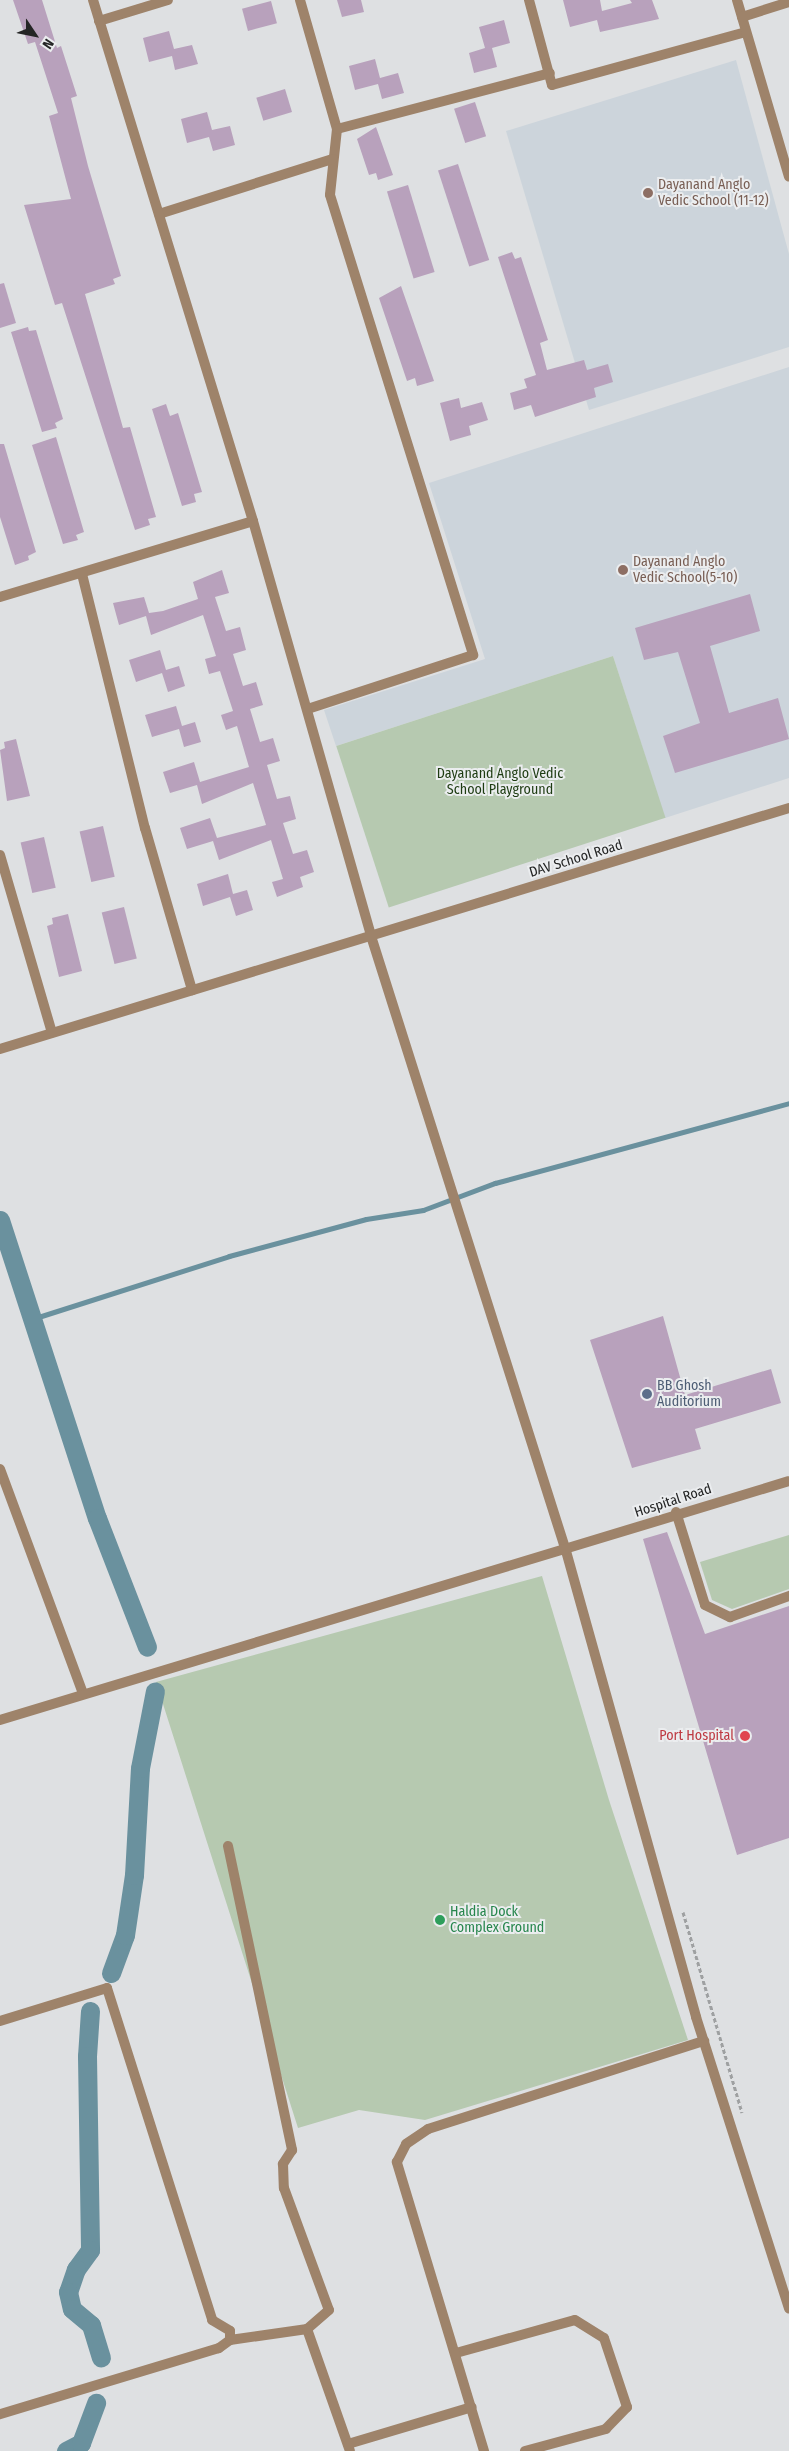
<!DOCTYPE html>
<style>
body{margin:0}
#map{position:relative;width:789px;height:2451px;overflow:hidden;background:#dee0e2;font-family:"Fira Sans Condensed",sans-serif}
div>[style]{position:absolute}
.built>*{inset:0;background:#ccd4db}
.green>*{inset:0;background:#b6c9b0;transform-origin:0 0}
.stream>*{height:5px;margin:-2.5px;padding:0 2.5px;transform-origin:2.5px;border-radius:2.5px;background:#6a919e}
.canal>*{height:19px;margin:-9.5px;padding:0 9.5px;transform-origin:9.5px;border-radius:9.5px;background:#6a919e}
.building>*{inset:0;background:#b8a1bc;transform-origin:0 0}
.path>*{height:3px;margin-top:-1.5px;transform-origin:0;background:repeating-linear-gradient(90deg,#9ea0a1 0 4px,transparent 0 6.5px)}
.lane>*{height:10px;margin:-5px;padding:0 5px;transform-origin:5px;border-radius:5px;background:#9e836a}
.street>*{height:10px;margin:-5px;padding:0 5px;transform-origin:5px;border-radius:5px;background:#9e836a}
.dots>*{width:14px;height:14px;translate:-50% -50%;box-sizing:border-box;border:2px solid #ebedef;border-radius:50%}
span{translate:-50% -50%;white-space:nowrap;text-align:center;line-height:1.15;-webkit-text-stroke:4px #ebedef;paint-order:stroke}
.education-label{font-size:14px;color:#785e54}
.left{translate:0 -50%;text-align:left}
.park-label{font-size:14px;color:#1e3c12}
.street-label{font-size:14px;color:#242525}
.service-label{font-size:14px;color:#4e5e75}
.health-label{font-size:14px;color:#be3a42}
.right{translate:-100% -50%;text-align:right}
.leisure-label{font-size:14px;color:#27864d}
.north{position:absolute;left:10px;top:10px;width:50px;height:50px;-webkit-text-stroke:4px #ebedef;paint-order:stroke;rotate:124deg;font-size:14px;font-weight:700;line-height:20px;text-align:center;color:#242525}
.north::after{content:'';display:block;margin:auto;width:18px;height:22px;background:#242525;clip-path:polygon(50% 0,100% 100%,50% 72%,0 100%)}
</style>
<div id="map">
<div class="built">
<div style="clip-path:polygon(736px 60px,789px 254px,789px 347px,589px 410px,506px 131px)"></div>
<div style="clip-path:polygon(789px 367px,789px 778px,665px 818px,613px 656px,336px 746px,324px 710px,485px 659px,429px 483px)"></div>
</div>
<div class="green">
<div style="left:613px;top:656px;width:170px;height:291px;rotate:72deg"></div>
<div style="clip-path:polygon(789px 1535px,789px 1589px,732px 1609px,712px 1600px,700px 1562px)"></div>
<div style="clip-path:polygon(542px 1576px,609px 1800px,688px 2040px,425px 2120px,359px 2110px,298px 2128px,156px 1682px)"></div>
</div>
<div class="stream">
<div style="left:32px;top:1319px;width:207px;rotate:-17.7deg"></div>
<div style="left:229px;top:1256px;width:142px;rotate:-15.1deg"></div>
<div style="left:366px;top:1219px;width:58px;rotate:-9deg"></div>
<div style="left:423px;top:1210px;width:77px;rotate:-20.6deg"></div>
<div style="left:495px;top:1183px;width:305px;rotate:-15.2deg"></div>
</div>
<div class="canal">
<div style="left:0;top:1220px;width:313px;rotate:72deg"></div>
<div style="left:97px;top:1518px;width:138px;rotate:68.8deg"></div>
<div style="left:111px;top:1973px;width:40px;rotate:-69.8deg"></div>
<div style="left:125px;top:1935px;width:61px;rotate:-81.5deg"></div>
<div style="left:134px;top:1875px;width:107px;rotate:-86.8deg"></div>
<div style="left:140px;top:1768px;width:78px;rotate:-79deg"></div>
<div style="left:90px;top:2011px;width:45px;rotate:93.8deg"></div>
<div style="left:87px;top:2056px;width:194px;rotate:89.1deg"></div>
<div style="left:90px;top:2250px;width:24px;rotate:126deg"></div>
<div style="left:76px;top:2269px;width:24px;rotate:109deg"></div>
<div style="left:68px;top:2292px;width:17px;rotate:77deg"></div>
<div style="left:72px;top:2309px;width:25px;rotate:40deg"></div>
<div style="left:91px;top:2325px;width:34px;rotate:73deg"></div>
<div style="left:66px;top:2451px;width:17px;rotate:-28deg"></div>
<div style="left:81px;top:2443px;width:43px;rotate:-69.4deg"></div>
</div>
<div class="building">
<div style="clip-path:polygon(13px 0,42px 0,57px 48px,61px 46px,77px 96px,71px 98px,88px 166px,121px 276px,113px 279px,115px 284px,85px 294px,123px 428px,130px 427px,156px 517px,148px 519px,150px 525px,135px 530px,62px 303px,55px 305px,24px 205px,71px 199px,49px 116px,58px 113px,35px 42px,28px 44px)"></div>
<div style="clip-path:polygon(337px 0,361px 0,364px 12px,342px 17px)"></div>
<div style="clip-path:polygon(563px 0,600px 0,602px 11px,632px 3px,630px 0,652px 0,659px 19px,600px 32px,597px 20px,570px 27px)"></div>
<div style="left:271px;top:1px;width:23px;height:30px;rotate:75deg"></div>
<div style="clip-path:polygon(504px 20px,510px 43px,492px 48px,497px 67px,474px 73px,469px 53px,485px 48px,479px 27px)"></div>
<div style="clip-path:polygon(169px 31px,174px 49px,192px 45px,198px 64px,175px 70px,172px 56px,149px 62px,143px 38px)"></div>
<div style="clip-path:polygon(375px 59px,380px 78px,398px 73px,404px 93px,382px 99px,378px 84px,355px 90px,349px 66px)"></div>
<div style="left:285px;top:89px;width:24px;height:30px;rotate:73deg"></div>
<div style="left:475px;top:102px;width:36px;height:22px;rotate:72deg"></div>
<div style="clip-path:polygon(207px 112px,212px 130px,230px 126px,235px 145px,213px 151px,209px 137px,187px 143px,181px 119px)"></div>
<div style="clip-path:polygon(376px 127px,393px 175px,378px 180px,376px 173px,369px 175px,357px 139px)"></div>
<div style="left:458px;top:164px;width:101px;height:21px;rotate:72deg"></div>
<div style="left:408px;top:185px;width:91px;height:22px;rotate:73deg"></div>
<div style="clip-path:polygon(512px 252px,515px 259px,521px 257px,548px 340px,540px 343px,547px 370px,584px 360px,587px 370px,608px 364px,613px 382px,594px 388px,596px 397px,535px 417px,531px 405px,514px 410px,510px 393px,527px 388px,524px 379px,536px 375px,498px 257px)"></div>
<div style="clip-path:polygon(4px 283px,16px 323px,0 328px,0 284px)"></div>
<div style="clip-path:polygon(401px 286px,434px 381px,417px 386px,415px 378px,407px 381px,379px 298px)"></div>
<div style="clip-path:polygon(28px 327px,29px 331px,36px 330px,63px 419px,55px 423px,57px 428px,42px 432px,11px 332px)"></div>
<div style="clip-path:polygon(459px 398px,461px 408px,482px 402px,488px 420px,469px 426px,471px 435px,450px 441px,440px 403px)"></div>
<div style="clip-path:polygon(166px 404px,170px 416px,178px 413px,202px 492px,194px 494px,196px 502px,182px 506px,152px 409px)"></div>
<div style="clip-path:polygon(56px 437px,84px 532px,76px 535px,78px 540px,63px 544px,32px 445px)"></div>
<div style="clip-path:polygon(0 444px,4px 444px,36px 552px,28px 556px,29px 560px,15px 565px,0 517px)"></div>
<div style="clip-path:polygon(222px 570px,229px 593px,215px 597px,226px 631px,240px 627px,246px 650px,233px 654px,243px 686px,256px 682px,263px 705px,250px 709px,260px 742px,273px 738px,280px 761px,267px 765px,277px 799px,290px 796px,296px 819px,283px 823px,293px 854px,307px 850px,314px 872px,300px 877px,303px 887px,277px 897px,272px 882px,283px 879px,271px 840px,219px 860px,213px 841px,187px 849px,180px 828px,210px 818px,217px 838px,266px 825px,253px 783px,202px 804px,197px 785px,170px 793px,163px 772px,194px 762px,200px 782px,249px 767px,237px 726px,226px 730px,221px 715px,233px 711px,220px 671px,209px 674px,205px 659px,216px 656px,203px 615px,151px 635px,146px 616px,119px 625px,113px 603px,144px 597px,149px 613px,163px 611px,198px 599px,193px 582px)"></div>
<div style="clip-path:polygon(750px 594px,760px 631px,710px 646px,729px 713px,778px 698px,789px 739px,675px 773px,663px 736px,700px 723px,678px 652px,644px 660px,635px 628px)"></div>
<div style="clip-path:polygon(160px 650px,166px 670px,179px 666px,185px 686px,168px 692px,162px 673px,136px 682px,129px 660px)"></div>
<div style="clip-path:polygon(176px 706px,182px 726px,195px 722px,201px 742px,184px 747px,179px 729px,152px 737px,145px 715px)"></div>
<div style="clip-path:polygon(16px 739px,30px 796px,7px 801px,0 750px,5px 748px,4px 742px)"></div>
<div style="left:103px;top:826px;width:52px;height:24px;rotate:77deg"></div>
<div style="left:44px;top:837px;width:52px;height:24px;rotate:77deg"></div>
<div style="clip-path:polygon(228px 874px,233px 894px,247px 890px,253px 910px,236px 916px,230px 897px,203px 906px,197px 884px)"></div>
<div style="left:124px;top:907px;width:53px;height:23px;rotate:76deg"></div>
<div style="clip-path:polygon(68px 914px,82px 971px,59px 977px,47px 926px,53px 924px,52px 918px)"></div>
<div style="clip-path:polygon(663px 1316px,685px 1395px,771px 1369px,781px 1403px,695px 1429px,701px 1449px,632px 1468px,590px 1340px)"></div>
<div style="clip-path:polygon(667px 1532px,705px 1634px,789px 1606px,789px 1838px,737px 1855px,643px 1539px)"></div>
</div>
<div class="path">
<div style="left:683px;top:1912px;width:209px;rotate:73.6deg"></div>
</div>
<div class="lane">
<div style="left:676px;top:1512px;width:97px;rotate:72.7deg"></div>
<div style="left:705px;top:1605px;width:28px;rotate:26deg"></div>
<div style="left:730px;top:1617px;width:63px;rotate:-19.6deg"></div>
</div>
<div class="street">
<div style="left:300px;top:0;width:134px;rotate:74deg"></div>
<div style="left:337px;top:129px;width:66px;rotate:96.1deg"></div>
<div style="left:330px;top:195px;width:482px;rotate:72.7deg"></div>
<div style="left:473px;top:655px;width:174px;rotate:161.9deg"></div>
<div style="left:529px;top:0;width:88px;rotate:74.9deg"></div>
<div style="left:552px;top:85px;width:201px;rotate:-15.3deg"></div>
<div style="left:737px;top:0;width:184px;rotate:73.6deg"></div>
<div style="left:742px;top:17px;width:49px;rotate:-17.7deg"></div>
<div style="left:99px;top:21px;width:72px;rotate:-16.9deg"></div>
<div style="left:337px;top:129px;width:220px;rotate:-14.7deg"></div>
<div style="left:159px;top:214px;width:182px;rotate:-17.6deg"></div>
<div style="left:253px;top:521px;width:431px;rotate:74.1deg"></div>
<div style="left:371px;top:936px;width:645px;rotate:72.41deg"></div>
<div style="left:566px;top:1551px;width:484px;rotate:74.4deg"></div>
<div style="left:696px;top:2017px;width:306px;rotate:72.3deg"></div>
<div style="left:82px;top:574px;width:262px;rotate:76.1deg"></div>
<div style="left:145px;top:828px;width:169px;rotate:73.8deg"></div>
<div style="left:0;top:597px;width:264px;rotate:-16.7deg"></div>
<div style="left:253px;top:521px;width:545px;rotate:-107.07deg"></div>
<div style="left:0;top:855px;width:185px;rotate:73.7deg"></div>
<div style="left:0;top:1049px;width:825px;rotate:-16.99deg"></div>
<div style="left:0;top:1469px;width:239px;rotate:69.7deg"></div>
<div style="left:0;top:1720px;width:824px;rotate:-16.85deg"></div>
<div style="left:228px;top:1846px;width:311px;rotate:78.1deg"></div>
<div style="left:292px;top:2150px;width:17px;rotate:123deg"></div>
<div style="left:283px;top:2164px;width:24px;rotate:88deg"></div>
<div style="left:284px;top:2188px;width:130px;rotate:69.8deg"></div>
<div style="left:329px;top:2310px;width:29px;rotate:139deg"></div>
<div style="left:0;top:2021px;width:112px;rotate:-17.1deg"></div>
<div style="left:107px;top:1988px;width:348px;rotate:72.4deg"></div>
<div style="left:212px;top:2320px;width:21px;rotate:31deg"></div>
<div style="left:230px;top:2331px;width:9px;rotate:90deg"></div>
<div style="left:230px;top:2340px;width:14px;rotate:144deg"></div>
<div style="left:219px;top:2348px;width:229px;rotate:163.2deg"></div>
<div style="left:230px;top:2340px;width:78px;rotate:-8.1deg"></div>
<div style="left:307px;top:2329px;width:129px;rotate:70.6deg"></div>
<div style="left:456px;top:2353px;width:123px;rotate:-15.5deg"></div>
<div style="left:575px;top:2320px;width:34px;rotate:32deg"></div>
<div style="left:604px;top:2338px;width:73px;rotate:71.6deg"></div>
<div style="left:627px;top:2407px;width:30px;rotate:134deg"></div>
<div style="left:606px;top:2429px;width:84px;rotate:164.8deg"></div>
<div style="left:348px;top:2444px;width:129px;rotate:-16.6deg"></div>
<div style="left:484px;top:2451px;width:302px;rotate:-106.8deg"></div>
<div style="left:397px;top:2162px;width:20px;rotate:-63deg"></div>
<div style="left:406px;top:2144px;width:27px;rotate:-34deg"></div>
<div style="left:428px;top:2129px;width:290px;rotate:-17.7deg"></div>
</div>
<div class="dots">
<div style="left:648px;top:193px;background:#8d6e63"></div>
<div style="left:623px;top:570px;background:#8d6e63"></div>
<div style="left:647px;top:1394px;background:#5c6f8a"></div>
<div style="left:745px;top:1736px;background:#e0444e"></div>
<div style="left:440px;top:1920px;background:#2e9e5b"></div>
</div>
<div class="education-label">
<span class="left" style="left:658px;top:193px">Dayanand Anglo<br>Vedic School (11-12)</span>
<span class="left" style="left:633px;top:570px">Dayanand Anglo<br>Vedic School(5-10)</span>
</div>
<div class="park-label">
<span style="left:500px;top:782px">Dayanand Anglo Vedic<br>School Playground</span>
</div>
<div class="street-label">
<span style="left:576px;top:859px;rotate:-17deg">DAV School Road</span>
<span style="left:673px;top:1501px;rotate:-18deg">Hospital Road</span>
</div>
<div class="service-label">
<span class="left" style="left:657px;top:1394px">BB Ghosh<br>Auditorium</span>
</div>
<div class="health-label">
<span class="right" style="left:734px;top:1736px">Port Hospital</span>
</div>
<div class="leisure-label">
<span class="left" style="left:450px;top:1920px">Haldia Dock<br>Complex Ground</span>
</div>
<div class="north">N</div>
</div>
